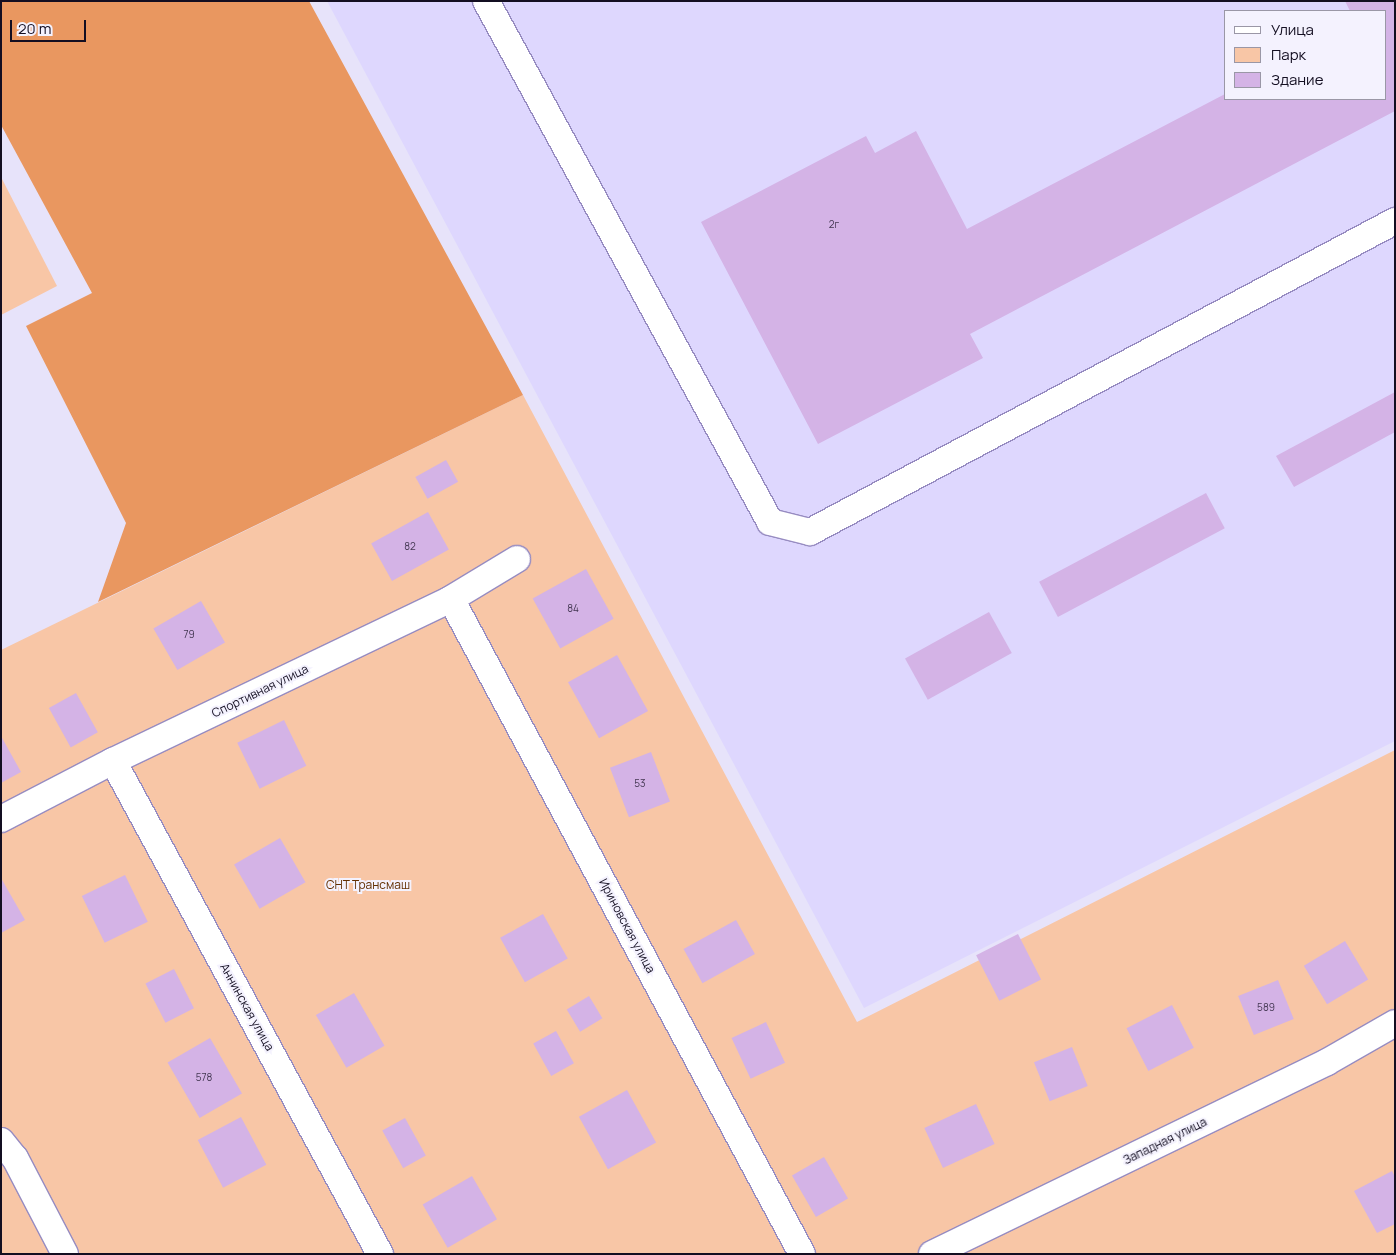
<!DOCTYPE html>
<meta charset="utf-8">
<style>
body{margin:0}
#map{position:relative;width:1396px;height:1255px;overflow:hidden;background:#e7e3fa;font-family:Manrope,sans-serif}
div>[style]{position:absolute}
.built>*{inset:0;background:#ded7fe}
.green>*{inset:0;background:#f8c6a6}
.forest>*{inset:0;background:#e99760}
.building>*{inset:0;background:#d4b3e6;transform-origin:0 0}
.roads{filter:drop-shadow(1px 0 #978cc1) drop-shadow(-1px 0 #978cc1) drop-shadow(0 1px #978cc1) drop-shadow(0 -1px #978cc1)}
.minor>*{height:26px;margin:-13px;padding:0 13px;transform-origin:13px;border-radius:13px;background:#fff}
span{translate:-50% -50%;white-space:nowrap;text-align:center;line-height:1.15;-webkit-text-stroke:4px #f4f2fe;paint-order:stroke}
.number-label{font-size:10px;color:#433752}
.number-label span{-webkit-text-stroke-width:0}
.street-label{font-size:12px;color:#130e21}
.park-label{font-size:12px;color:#632f02}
.frame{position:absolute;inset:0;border:2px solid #130e21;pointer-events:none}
.legend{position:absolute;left:1224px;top:10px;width:162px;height:90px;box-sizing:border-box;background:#f4f2fe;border:1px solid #9a97a6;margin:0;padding:6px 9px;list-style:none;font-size:15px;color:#130e21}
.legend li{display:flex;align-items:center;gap:10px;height:25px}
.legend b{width:25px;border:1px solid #9a97a6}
.scale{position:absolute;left:10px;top:20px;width:76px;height:22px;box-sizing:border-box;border:2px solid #130e21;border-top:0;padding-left:6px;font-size:15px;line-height:18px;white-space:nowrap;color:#130e21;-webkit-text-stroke:4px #f4f2fe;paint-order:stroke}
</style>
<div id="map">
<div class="built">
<div style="clip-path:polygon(evenodd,327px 1px,1395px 1px,1395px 741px,864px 1008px,327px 1px,1225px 11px,1385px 11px,1385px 99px,1225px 99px,1225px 11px)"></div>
</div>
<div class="green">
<div style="clip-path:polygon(1px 177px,57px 286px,1px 315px)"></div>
<div style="clip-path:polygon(523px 395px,857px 1022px,1395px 750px,1395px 1254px,1px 1254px,1px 650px)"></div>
</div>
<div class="forest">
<div style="clip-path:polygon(1px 1px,309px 1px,523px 395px,98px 602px,126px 523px,26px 326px,92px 293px,1px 125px)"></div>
</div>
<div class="building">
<div style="clip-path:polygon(1345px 1px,1395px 1px,1395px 111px,970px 334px,983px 358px,818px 444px,701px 222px,866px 136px,875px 153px,916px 131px,967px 229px,1225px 94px,1225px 99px,1385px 99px,1385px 11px,1350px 11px)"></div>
<div style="clip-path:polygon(1395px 392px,1395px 432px,1294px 487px,1276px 456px)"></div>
<div style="left:446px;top:460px;width:25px;height:35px;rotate:61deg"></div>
<div style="left:1206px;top:493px;width:40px;height:189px;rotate:62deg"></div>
<div style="left:428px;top:512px;width:43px;height:65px;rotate:61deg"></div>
<div style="left:586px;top:569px;width:57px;height:61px;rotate:61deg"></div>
<div style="left:201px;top:601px;width:48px;height:55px;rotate:60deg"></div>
<div style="left:989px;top:612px;width:47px;height:96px;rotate:61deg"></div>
<div style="left:617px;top:655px;width:64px;height:56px;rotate:61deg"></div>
<div style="left:76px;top:693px;width:45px;height:31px;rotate:61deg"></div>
<div style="left:284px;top:720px;width:51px;height:52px;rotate:64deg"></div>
<div style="clip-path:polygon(1px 736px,21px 772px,1px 783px)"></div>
<div style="left:651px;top:752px;width:53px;height:44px;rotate:69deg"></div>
<div style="left:280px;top:838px;width:51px;height:53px;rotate:60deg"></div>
<div style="left:125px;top:875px;width:52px;height:48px;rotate:64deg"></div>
<div style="clip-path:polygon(1px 878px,25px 920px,1px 933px)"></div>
<div style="left:543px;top:914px;width:51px;height:49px;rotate:61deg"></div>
<div style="left:736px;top:920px;width:39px;height:60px;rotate:61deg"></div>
<div style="left:1018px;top:934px;width:51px;height:47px;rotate:63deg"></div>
<div style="left:1345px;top:941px;width:45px;height:48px;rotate:59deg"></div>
<div style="left:174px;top:969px;width:44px;height:32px;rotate:63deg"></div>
<div style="left:1278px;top:980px;width:42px;height:43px;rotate:68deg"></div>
<div style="left:354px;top:993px;width:61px;height:44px;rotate:60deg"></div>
<div style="left:589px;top:996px;width:26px;height:26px;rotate:59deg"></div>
<div style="left:1172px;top:1005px;width:48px;height:51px;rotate:63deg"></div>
<div style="left:766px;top:1022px;width:45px;height:38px;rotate:65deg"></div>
<div style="left:556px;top:1031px;width:37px;height:26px;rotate:61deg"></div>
<div style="left:210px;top:1038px;width:64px;height:49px;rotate:60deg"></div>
<div style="left:1072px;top:1047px;width:42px;height:41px;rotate:68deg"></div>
<div style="left:627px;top:1090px;width:60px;height:55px;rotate:61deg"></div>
<div style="left:976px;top:1104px;width:44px;height:57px;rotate:65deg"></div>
<div style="left:241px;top:1117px;width:54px;height:49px;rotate:62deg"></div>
<div style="left:405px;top:1118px;width:43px;height:26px;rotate:61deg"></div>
<div style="left:824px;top:1157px;width:48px;height:37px;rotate:60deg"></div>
<div style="clip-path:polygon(1392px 1171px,1395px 1177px,1395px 1224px,1377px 1233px,1354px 1191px)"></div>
<div style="left:472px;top:1176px;width:50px;height:57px;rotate:60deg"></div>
</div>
<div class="roads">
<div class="minor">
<div style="left:486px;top:1px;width:593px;rotate:61.4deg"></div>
<div style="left:770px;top:522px;width:41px;rotate:14deg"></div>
<div style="left:810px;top:532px;width:663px;rotate:-28deg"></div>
<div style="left:451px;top:599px;width:743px;rotate:61.81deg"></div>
<div style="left:113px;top:761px;width:561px;rotate:61.56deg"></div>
<div style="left:1px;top:819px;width:126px;rotate:-27.4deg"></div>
<div style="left:113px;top:761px;width:375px;rotate:-25.6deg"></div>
<div style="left:451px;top:599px;width:77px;rotate:-31.2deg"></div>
<div style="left:1px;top:1141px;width:22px;rotate:51deg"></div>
<div style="left:15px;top:1158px;width:108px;rotate:62.5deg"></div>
<div style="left:932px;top:1254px;width:439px;rotate:-25.9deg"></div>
<div style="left:1327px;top:1062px;width:78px;rotate:-29.8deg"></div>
</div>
</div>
<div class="number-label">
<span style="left:834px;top:225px">2г</span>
<span style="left:410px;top:547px">82</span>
<span style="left:573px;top:609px">84</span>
<span style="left:189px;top:635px">79</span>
<span style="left:640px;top:784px">53</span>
<span style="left:1266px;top:1008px">589</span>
<span style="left:204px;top:1078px">578</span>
</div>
<div class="street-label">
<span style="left:260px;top:691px;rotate:-26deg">Спортивная улица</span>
<span style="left:627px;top:926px;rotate:62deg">Ириновская улица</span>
<span style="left:247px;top:1007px;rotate:61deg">Аннинская улица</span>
<span style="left:1165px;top:1141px;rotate:-26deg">Западная улица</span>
</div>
<div class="park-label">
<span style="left:368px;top:885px">СНТ Трансмаш</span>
</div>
<div class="frame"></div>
<ul class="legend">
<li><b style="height:6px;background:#fff"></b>Улица</li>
<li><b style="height:14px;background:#f8c6a6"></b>Парк</li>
<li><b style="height:14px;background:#d4b3e6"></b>Здание</li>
</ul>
<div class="scale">20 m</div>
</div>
